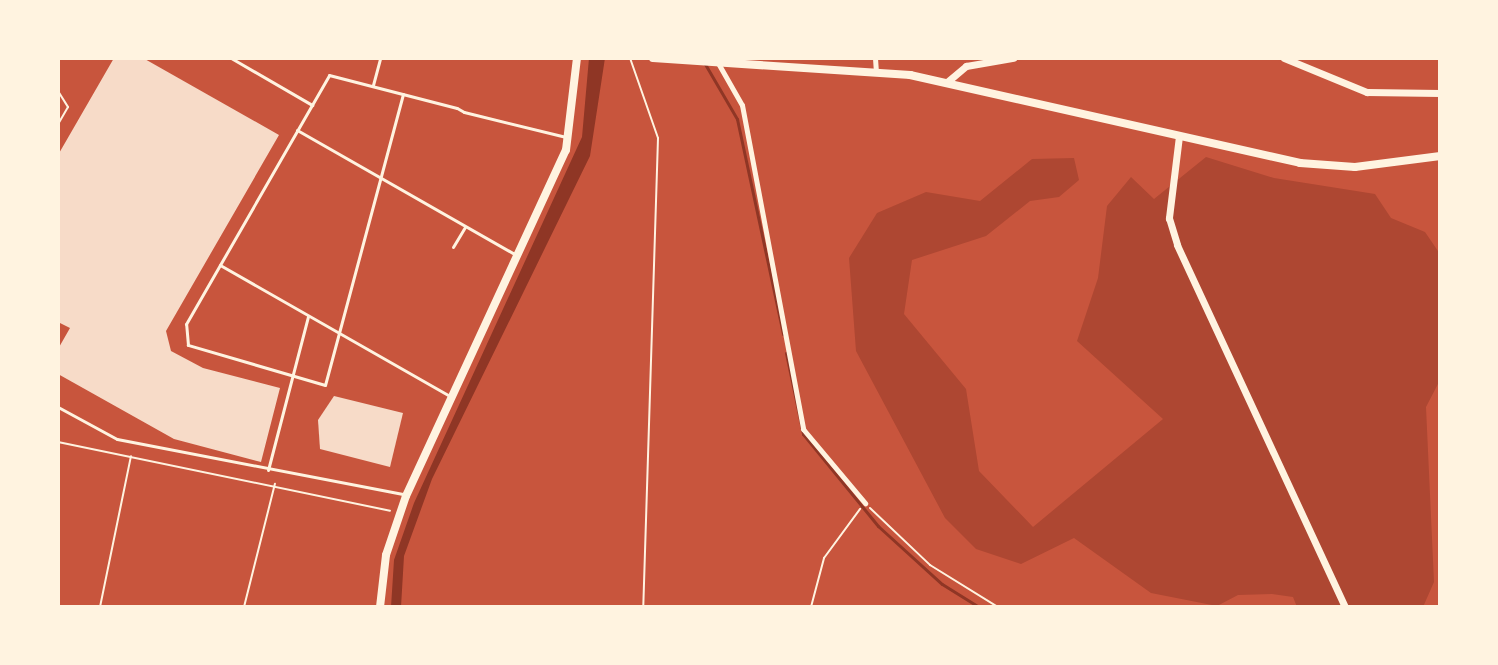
<!DOCTYPE html>
<style>
body{margin:0}
#map{position:relative;width:1498px;height:665px;overflow:hidden;background:#c8553d;font-family:Figtree,sans-serif}
div>[style]{position:absolute}
.green>*{inset:0;background:#ae4732}
.water>*{inset:0;background:#8f3625}
.stream>*{height:3px;margin:-1.5px;padding:0 1.5px;transform-origin:1.5px;border-radius:1.5px;background:#8f3625}
.building>*{inset:0;background:#f7dbc8}
.path>*{height:2px;margin:-1px;padding:0 1px;transform-origin:1px;border-radius:1px;background:#fff3e0}
.service>*{height:3px;margin:-1.5px;padding:0 1.5px;transform-origin:1.5px;border-radius:1.5px;background:#fff3e0}
.minor>*{height:5px;margin:-2.5px;padding:0 2.5px;transform-origin:2.5px;border-radius:2.5px;background:#fff3e0}
.tertiary>*{height:7px;margin:-3.5px;padding:0 3.5px;transform-origin:3.5px;border-radius:3.5px;background:#fff3e0}
.secondary>*{height:8px;margin:-4px;padding:0 4px;transform-origin:4px;border-radius:4px;background:#fff3e0}
span{translate:-50% -50%;white-space:nowrap;text-align:center;line-height:1.15;-webkit-text-stroke:7px #fff3e0;paint-order:stroke}
.frame{position:absolute;inset:0;border:60px solid #fff3e0;pointer-events:none}
</style>
<div id="map">
<div class="green">
<div style="clip-path:polygon(1206px 157px,1274px 178px,1375px 194px,1391px 218px,1425px 232px,1440px 254px,1440px 380px,1426px 407px,1434px 582px,1423px 607px,1297px 607px,1293px 597px,1272px 594px,1238px 595px,1217px 606px,1151px 593px,1074px 538px,1021px 564px,976px 549px,945px 518px,856px 351px,849px 258px,877px 213px,926px 192px,980px 201px,1032px 159px,1074px 158px,1079px 180px,1059px 197px,1030px 201px,986px 236px,912px 260px,904px 314px,966px 389px,979px 471px,1033px 527px,1163px 419px,1077px 341px,1098px 278px,1107px 206px,1131px 177px,1154px 199px)"></div>
</div>
<div class="water">
<div style="clip-path:polygon(589px 58px,605px 58px,590px 156px,432px 479px,404px 556px,401px 607px,391px 607px,394px 560px,414px 503px,582px 137px)"></div>
</div>
<div class="stream">
<div style="left:705px;top:64px;width:64px;rotate:59.8deg"></div>
<div style="left:737px;top:119px;width:220px;rotate:77.9deg"></div>
<div style="left:786px;top:353px;width:83px;rotate:78.1deg"></div>
<div style="left:803px;top:434px;width:119px;rotate:50.8deg"></div>
<div style="left:878px;top:526px;width:86px;rotate:42.2deg"></div>
<div style="left:942px;top:584px;width:44px;rotate:31.9deg"></div>
</div>
<div class="building">
<div style="clip-path:polygon(114px 58px,143px 58px,279px 135px,166px 331px,171px 351px,203px 368px,280px 388px,261px 462px,174px 439px,58px 374px,58px 349px,70px 328px,58px 322px,58px 155px)"></div>
<div style="clip-path:polygon(334px 396px,403px 413px,390px 467px,320px 449px,318px 420px)"></div>
</div>
<div class="path">
<div style="left:630px;top:58px;width:85px;rotate:70.7deg"></div>
<div style="left:658px;top:138px;width:469px;rotate:91.8deg"></div>
<div style="left:58px;top:91px;width:19px;rotate:58deg"></div>
<div style="left:68px;top:107px;width:20px;rotate:120deg"></div>
<div style="left:58px;top:442px;width:339px;rotate:11.7deg"></div>
<div style="left:870px;top:508px;width:83px;rotate:43.5deg"></div>
<div style="left:930px;top:565px;width:80px;rotate:31.7deg"></div>
<div style="left:100px;top:607px;width:154px;rotate:-78.4deg"></div>
<div style="left:244px;top:607px;width:127px;rotate:-75.9deg"></div>
<div style="left:811px;top:607px;width:51px;rotate:-75.1deg"></div>
<div style="left:824px;top:558px;width:61px;rotate:-53.7deg"></div>
</div>
<div class="service">
<div style="left:231px;top:58px;width:94px;rotate:30.1deg"></div>
<div style="left:373px;top:85px;width:28px;rotate:-75deg"></div>
<div style="left:403px;top:94px;width:301px;rotate:105deg"></div>
<div style="left:325px;top:385px;width:143px;rotate:-163.7deg"></div>
<div style="left:188px;top:345px;width:21px;rotate:-95deg"></div>
<div style="left:186px;top:324px;width:287px;rotate:-60.1deg"></div>
<div style="left:329px;top:75px;width:132px;rotate:14.5deg"></div>
<div style="left:457px;top:108px;width:8px;rotate:30deg"></div>
<div style="left:464px;top:112px;width:105px;rotate:13.8deg"></div>
<div style="left:297px;top:130px;width:252px;rotate:29.7deg"></div>
<div style="left:453px;top:247px;width:23px;rotate:-59deg"></div>
<div style="left:220px;top:265px;width:265px;rotate:29.7deg"></div>
<div style="left:58px;top:407px;width:67px;rotate:28.5deg"></div>
<div style="left:117px;top:439px;width:291px;rotate:10.9deg"></div>
<div style="left:268px;top:470px;width:159px;rotate:-75.4deg"></div>
</div>
<div class="minor">
<div style="left:875px;top:58px;width:14px;rotate:86deg"></div>
<div style="left:718px;top:63px;width:48px;rotate:60.3deg"></div>
<div style="left:742px;top:105px;width:330px;rotate:79.3deg"></div>
<div style="left:803px;top:429px;width:97px;rotate:50deg"></div>
</div>
<div class="tertiary">
<div style="left:1284px;top:58px;width:90px;rotate:22.3deg"></div>
<div style="left:1367px;top:92px;width:73px;rotate:0.8deg"></div>
<div style="left:947px;top:82px;width:25px;rotate:-40deg"></div>
<div style="left:966px;top:66px;width:48px;rotate:-9.7deg"></div>
<div style="left:1179px;top:136px;width:83px;rotate:97deg"></div>
<div style="left:1169px;top:218px;width:28px;rotate:73deg"></div>
<div style="left:1177px;top:245px;width:399px;rotate:65.1deg"></div>
</div>
<div class="secondary">
<div style="left:653px;top:58px;width:258px;rotate:3.8deg"></div>
<div style="left:910px;top:75px;width:400px;rotate:12.7deg"></div>
<div style="left:1300px;top:163px;width:55px;rotate:4.2deg"></div>
<div style="left:1355px;top:167px;width:86px;rotate:-7.4deg"></div>
<div style="left:380px;top:607px;width:52px;rotate:-83.4deg"></div>
<div style="left:386px;top:555px;width:62px;rotate:-71.3deg"></div>
<div style="left:406px;top:496px;width:381px;rotate:-65.2deg"></div>
<div style="left:566px;top:150px;width:93px;rotate:-83.2deg"></div>
</div>
<div class="frame"></div>
</div>
